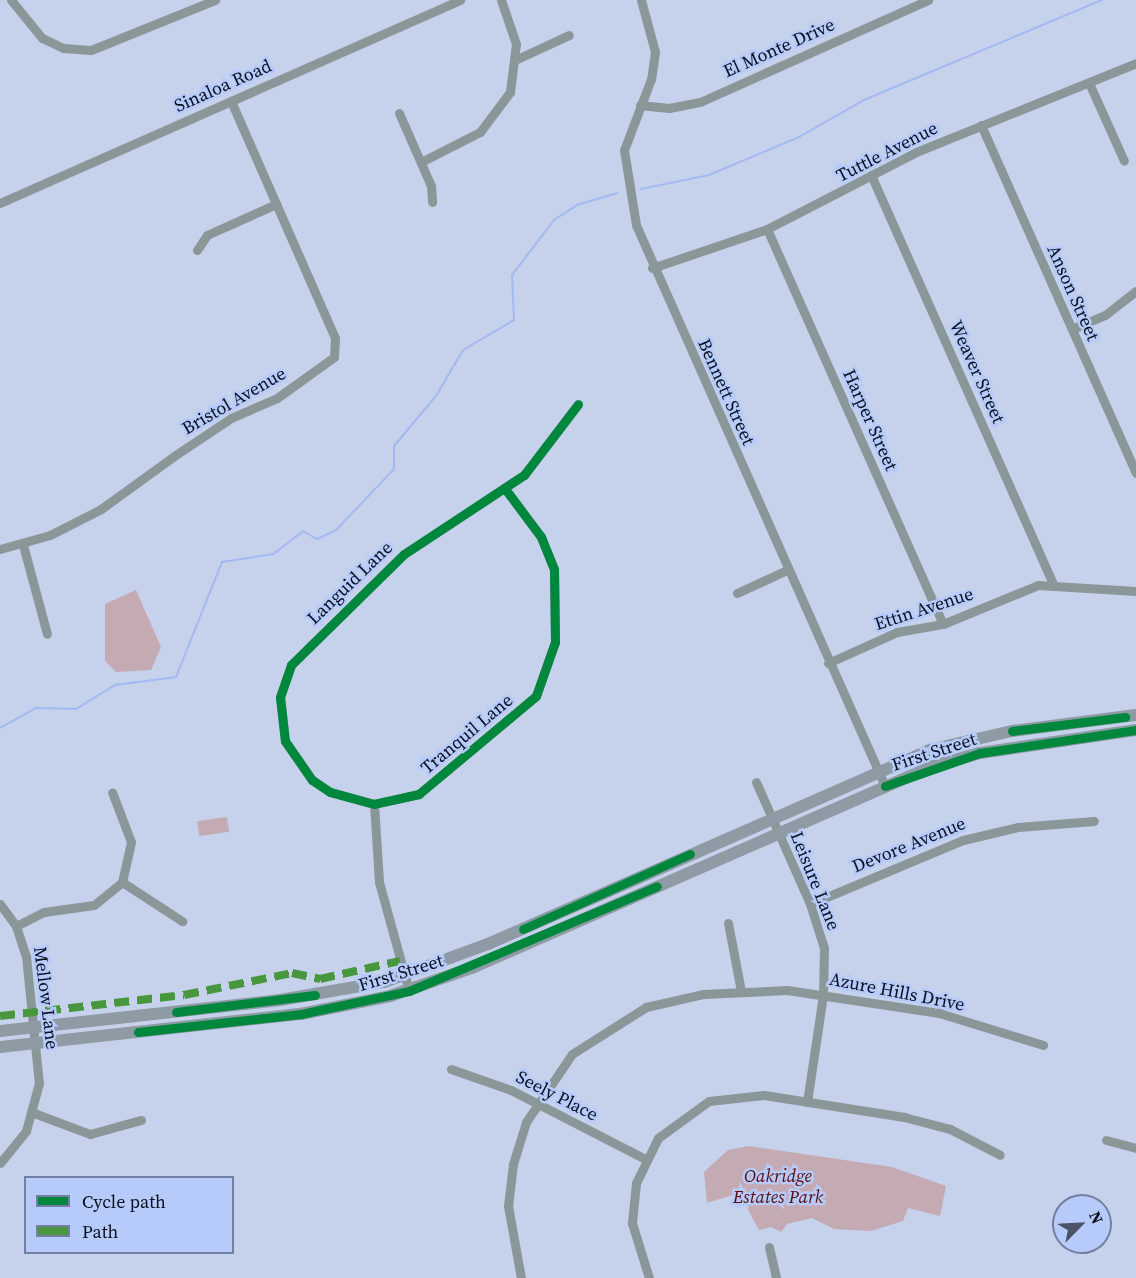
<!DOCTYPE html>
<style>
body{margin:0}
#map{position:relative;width:1136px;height:1278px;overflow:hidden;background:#c6d1eb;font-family:"Source Serif 4",serif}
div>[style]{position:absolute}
.green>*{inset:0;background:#c4aab2;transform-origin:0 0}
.stream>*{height:2px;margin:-1px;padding:0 1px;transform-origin:1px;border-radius:1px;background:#a2b9f1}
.minor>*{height:9px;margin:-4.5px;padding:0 4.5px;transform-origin:4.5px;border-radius:4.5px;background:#8a9799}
.major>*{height:12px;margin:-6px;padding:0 6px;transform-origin:6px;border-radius:6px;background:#8e9aa4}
.quiet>*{height:8px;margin-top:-4px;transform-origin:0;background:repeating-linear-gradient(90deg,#48973f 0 15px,transparent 0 23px)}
.cycleway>*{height:9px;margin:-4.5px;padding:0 4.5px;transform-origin:4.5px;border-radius:4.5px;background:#00873e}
span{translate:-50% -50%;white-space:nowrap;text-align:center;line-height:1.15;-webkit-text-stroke:5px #b7cbfa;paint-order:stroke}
.street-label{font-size:18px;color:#090f1f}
.park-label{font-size:18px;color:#590c0c;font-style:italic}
.legend{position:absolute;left:24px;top:1176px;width:210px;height:78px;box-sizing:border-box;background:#b7cbfa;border:2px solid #7180a2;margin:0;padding:8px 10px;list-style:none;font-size:18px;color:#090f1f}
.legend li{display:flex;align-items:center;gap:12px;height:30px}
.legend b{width:30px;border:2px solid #7180a2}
.north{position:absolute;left:1052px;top:1194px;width:60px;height:60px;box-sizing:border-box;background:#b7cbfa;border:2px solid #7180a2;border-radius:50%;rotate:66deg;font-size:16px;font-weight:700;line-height:24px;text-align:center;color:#090f1f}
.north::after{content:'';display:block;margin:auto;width:21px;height:27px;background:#4b5366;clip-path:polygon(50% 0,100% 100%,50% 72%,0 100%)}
</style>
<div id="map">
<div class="green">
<div style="clip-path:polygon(136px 590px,161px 647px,151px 670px,116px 672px,105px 661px,105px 604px)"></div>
<div style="left:227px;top:817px;width:15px;height:30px;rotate:82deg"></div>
<div style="clip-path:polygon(749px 1146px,892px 1167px,946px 1186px,940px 1216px,908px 1208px,903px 1221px,871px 1231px,834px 1229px,812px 1218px,787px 1224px,781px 1232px,771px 1227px,759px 1230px,739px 1193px,707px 1203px,704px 1172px,728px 1150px)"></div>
</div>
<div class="stream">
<div style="left:641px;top:189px;width:69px;rotate:-11.6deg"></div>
<div style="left:709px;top:175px;width:98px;rotate:-22.9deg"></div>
<div style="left:799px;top:137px;width:75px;rotate:-29.6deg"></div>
<div style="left:864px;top:100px;width:258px;rotate:-22.8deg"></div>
<div style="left:0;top:728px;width:41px;rotate:-29.1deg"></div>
<div style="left:36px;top:708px;width:40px;rotate:1.4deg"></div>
<div style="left:76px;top:709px;width:46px;rotate:-31.6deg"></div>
<div style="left:115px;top:685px;width:62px;rotate:-7.5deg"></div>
<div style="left:176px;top:677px;width:124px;rotate:-68.2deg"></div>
<div style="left:222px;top:562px;width:52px;rotate:-8.9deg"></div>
<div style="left:273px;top:554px;width:38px;rotate:-37deg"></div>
<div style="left:303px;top:531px;width:16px;rotate:30deg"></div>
<div style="left:317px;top:539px;width:21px;rotate:-25deg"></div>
<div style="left:336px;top:530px;width:84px;rotate:-46.4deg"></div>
<div style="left:394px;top:469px;width:23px;rotate:-90deg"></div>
<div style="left:394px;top:446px;width:65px;rotate:-50deg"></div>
<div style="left:436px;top:396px;width:53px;rotate:-59.6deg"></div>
<div style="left:463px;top:350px;width:59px;rotate:-30.5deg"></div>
<div style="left:514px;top:320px;width:45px;rotate:-92.5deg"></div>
<div style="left:512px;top:275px;width:69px;rotate:-52.6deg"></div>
<div style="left:554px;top:220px;width:27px;rotate:-33deg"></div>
<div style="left:577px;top:205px;width:42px;rotate:-16.7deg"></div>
</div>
<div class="minor">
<div style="left:11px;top:0;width:49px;rotate:50.8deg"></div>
<div style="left:42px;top:38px;width:23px;rotate:25deg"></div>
<div style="left:63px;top:48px;width:28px;rotate:4deg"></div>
<div style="left:91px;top:50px;width:134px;rotate:-22deg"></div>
<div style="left:641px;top:0;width:54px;rotate:74.9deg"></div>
<div style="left:655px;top:52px;width:27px;rotate:98deg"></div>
<div style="left:651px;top:79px;width:76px;rotate:110.8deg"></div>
<div style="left:624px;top:150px;width:76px;rotate:80.9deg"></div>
<div style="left:636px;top:225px;width:614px;rotate:66.07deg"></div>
<div style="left:517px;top:59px;width:57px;rotate:-24.8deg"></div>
<div style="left:1089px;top:83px;width:85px;rotate:65.8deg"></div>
<div style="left:640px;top:105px;width:29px;rotate:6deg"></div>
<div style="left:669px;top:108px;width:32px;rotate:-11deg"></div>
<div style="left:700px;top:102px;width:250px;rotate:-24.1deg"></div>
<div style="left:399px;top:113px;width:80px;rotate:66.3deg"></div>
<div style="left:431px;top:186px;width:16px;rotate:86deg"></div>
<div style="left:981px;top:125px;width:381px;rotate:66deg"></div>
<div style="left:421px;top:162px;width:66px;rotate:-27deg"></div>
<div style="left:480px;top:132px;width:50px;rotate:-53.1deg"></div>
<div style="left:510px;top:92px;width:48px;rotate:-82.9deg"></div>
<div style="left:516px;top:44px;width:46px;rotate:-108.8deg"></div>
<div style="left:871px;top:175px;width:447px;rotate:66deg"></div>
<div style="left:0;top:203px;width:503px;rotate:-23.81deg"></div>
<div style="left:767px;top:229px;width:432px;rotate:66deg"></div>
<div style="left:197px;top:250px;width:18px;rotate:-56deg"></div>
<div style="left:207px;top:235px;width:76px;rotate:-24.2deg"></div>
<div style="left:652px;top:268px;width:121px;rotate:-18.7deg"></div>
<div style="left:767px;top:229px;width:168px;rotate:-27.3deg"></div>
<div style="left:916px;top:152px;width:237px;rotate:-22deg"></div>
<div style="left:1072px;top:329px;width:36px;rotate:-23deg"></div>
<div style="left:1105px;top:315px;width:39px;rotate:-38deg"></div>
<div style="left:506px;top:490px;width:59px;rotate:53.3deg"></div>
<div style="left:541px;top:537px;width:35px;rotate:68deg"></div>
<div style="left:554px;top:569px;width:73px;rotate:89.2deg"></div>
<div style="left:555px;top:642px;width:57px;rotate:109.4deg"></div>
<div style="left:536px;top:696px;width:153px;rotate:140.1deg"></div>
<div style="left:419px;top:794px;width:46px;rotate:167.5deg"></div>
<div style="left:374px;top:804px;width:46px;rotate:-164.7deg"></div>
<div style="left:330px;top:792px;width:22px;rotate:-146deg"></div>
<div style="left:312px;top:780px;width:47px;rotate:-124.7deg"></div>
<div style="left:285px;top:741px;width:44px;rotate:-96.5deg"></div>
<div style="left:280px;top:697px;width:34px;rotate:-71deg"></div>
<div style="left:291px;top:665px;width:158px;rotate:-44.5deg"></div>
<div style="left:404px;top:554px;width:144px;rotate:-33.4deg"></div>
<div style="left:524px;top:475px;width:89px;rotate:-52.7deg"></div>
<div style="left:23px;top:545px;width:92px;rotate:74.9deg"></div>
<div style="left:0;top:549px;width:52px;rotate:-15.6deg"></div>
<div style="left:50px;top:535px;width:57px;rotate:-27deg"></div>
<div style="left:101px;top:509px;width:94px;rotate:-35.9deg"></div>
<div style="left:177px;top:454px;width:65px;rotate:-33.7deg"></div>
<div style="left:231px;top:418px;width:50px;rotate:-23.5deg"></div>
<div style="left:277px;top:398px;width:70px;rotate:-35.7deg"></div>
<div style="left:334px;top:357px;width:19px;rotate:-87deg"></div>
<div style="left:335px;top:338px;width:259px;rotate:-113.7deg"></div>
<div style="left:737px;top:593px;width:55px;rotate:-24.7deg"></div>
<div style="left:828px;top:663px;width:76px;rotate:-24.2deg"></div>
<div style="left:897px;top:632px;width:47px;rotate:-9.9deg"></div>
<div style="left:943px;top:624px;width:103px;rotate:-22.3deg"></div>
<div style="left:1038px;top:585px;width:98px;rotate:3.5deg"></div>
<div style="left:756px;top:782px;width:133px;rotate:66.1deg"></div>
<div style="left:810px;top:904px;width:46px;rotate:72.3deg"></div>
<div style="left:824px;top:948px;width:47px;rotate:91.2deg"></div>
<div style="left:823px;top:995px;width:108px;rotate:98.5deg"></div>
<div style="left:374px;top:804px;width:78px;rotate:86.3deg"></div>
<div style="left:379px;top:882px;width:113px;rotate:74.6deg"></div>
<div style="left:122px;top:882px;width:72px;rotate:33deg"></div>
<div style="left:0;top:904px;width:27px;rotate:54deg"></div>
<div style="left:16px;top:926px;width:32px;rotate:72deg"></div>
<div style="left:26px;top:956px;width:128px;rotate:84.2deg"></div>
<div style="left:39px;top:1083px;width:50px;rotate:105.2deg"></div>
<div style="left:26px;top:1131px;width:41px;rotate:129.1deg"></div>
<div style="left:810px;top:904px;width:166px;rotate:-22.7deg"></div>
<div style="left:963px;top:840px;width:57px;rotate:-13.3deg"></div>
<div style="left:1018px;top:827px;width:76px;rotate:-4.5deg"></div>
<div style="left:728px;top:923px;width:69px;rotate:79.2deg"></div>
<div style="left:16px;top:926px;width:31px;rotate:-27deg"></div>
<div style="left:44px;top:912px;width:50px;rotate:-8deg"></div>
<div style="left:94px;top:905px;width:36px;rotate:-39deg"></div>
<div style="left:122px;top:882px;width:41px;rotate:-77.3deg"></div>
<div style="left:131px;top:842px;width:53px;rotate:-110.8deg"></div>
<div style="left:451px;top:1069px;width:64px;rotate:19.3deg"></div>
<div style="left:511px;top:1090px;width:151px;rotate:27.2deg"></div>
<div style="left:34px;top:1113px;width:60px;rotate:20.6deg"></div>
<div style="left:90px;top:1134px;width:53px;rotate:-15.4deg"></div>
<div style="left:1106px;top:1140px;width:31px;rotate:15deg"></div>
<div style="left:769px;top:1247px;width:32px;rotate:77deg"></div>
<div style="left:521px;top:1278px;width:73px;rotate:-100.2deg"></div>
<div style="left:508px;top:1206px;width:42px;rotate:-83.2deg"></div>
<div style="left:513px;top:1164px;width:44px;rotate:-72.8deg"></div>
<div style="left:526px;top:1122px;width:82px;rotate:-55.9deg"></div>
<div style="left:572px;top:1054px;width:88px;rotate:-32.4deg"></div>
<div style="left:646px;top:1007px;width:58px;rotate:-12.8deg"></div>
<div style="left:703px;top:994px;width:84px;rotate:-2.7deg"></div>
<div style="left:787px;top:990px;width:154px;rotate:8.6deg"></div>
<div style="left:939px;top:1013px;width:109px;rotate:17.1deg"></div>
<div style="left:649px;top:1278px;width:58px;rotate:-107.2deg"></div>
<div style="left:632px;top:1223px;width:40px;rotate:-84.3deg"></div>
<div style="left:636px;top:1183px;width:50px;rotate:-63.9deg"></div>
<div style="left:658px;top:1138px;width:63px;rotate:-36deg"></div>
<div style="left:709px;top:1101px;width:55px;rotate:-6.2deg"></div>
<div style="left:764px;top:1095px;width:142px;rotate:8.9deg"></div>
<div style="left:904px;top:1117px;width:48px;rotate:14.6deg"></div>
<div style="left:950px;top:1129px;width:56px;rotate:27.5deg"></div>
</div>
<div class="major">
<div style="left:0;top:1031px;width:282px;rotate:-6.3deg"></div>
<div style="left:280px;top:1000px;width:106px;rotate:-9.8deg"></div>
<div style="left:384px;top:982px;width:111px;rotate:-20.1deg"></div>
<div style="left:488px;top:944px;width:482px;rotate:-23.7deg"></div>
<div style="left:929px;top:750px;width:85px;rotate:-12.9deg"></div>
<div style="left:1012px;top:731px;width:125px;rotate:-7.4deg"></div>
<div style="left:0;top:1047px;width:303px;rotate:-6.3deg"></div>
<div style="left:301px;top:1014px;width:91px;rotate:-11.4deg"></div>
<div style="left:390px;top:996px;width:89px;rotate:-19deg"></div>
<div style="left:474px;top:967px;width:501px;rotate:-23.65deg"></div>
<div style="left:933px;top:766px;width:49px;rotate:-15.5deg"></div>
<div style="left:980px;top:753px;width:158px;rotate:-8.4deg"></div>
</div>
<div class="quiet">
<div style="left:0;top:1016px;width:185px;rotate:-6.5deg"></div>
<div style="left:184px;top:995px;width:110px;rotate:-11.5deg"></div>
<div style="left:292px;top:973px;width:29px;rotate:12deg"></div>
<div style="left:320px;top:979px;width:82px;rotate:-12.7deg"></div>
</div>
<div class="cycleway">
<div style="left:506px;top:490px;width:59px;rotate:53.3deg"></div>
<div style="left:541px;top:537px;width:35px;rotate:68deg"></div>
<div style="left:554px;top:569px;width:73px;rotate:89.2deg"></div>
<div style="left:555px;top:642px;width:57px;rotate:109.4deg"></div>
<div style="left:536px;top:696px;width:153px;rotate:140.1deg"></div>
<div style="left:419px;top:794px;width:46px;rotate:167.5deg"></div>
<div style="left:374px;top:804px;width:46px;rotate:-164.7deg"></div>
<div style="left:330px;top:792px;width:22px;rotate:-146deg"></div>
<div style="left:312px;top:780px;width:47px;rotate:-124.7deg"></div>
<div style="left:285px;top:741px;width:44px;rotate:-96.5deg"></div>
<div style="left:280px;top:697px;width:34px;rotate:-71deg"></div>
<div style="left:291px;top:665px;width:158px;rotate:-44.5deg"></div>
<div style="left:404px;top:554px;width:144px;rotate:-33.4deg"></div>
<div style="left:524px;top:475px;width:89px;rotate:-52.7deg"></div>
<div style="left:1012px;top:731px;width:114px;rotate:-7.1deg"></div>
<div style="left:885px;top:786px;width:101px;rotate:-19.2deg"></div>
<div style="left:980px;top:753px;width:158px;rotate:-8.4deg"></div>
<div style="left:523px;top:929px;width:183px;rotate:-24.2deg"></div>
<div style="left:176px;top:1012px;width:140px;rotate:-7deg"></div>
<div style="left:138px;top:1032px;width:164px;rotate:-6.3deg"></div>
<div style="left:301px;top:1014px;width:110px;rotate:-12deg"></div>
<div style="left:409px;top:991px;width:269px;rotate:-22.9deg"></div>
</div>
<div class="street-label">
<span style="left:779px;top:48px;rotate:-24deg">El Monte Drive</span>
<span style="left:223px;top:86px;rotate:-24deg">Sinaloa Road</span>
<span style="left:887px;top:152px;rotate:-27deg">Tuttle Avenue</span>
<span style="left:1073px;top:293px;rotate:66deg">Anson Street</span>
<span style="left:977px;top:372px;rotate:66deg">Weaver Street</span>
<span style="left:726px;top:392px;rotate:66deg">Bennett Street</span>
<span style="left:234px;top:401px;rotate:-30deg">Bristol Avenue</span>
<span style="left:870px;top:420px;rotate:66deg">Harper Street</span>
<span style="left:350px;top:583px;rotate:-44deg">Languid Lane</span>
<span style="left:924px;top:609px;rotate:-18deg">Ettin Avenue</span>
<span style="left:467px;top:734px;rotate:-40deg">Tranquil Lane</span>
<span style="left:934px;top:752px;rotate:-18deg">First Street</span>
<span style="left:909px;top:845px;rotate:-22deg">Devore Avenue</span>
<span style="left:815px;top:881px;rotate:68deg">Leisure Lane</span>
<span style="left:401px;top:973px;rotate:-17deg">First Street</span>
<span style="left:897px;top:992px;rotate:11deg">Azure Hills Drive</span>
<span style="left:46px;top:998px;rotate:83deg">Mellow Lane</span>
<span style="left:557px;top:1096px;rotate:27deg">Seely Place</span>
</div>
<div class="park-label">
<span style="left:778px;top:1187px">Oakridge<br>Estates Park</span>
</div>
<ul class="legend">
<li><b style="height:8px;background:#00873e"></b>Cycle path</li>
<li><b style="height:8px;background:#48973f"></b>Path</li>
</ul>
<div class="north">N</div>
</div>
